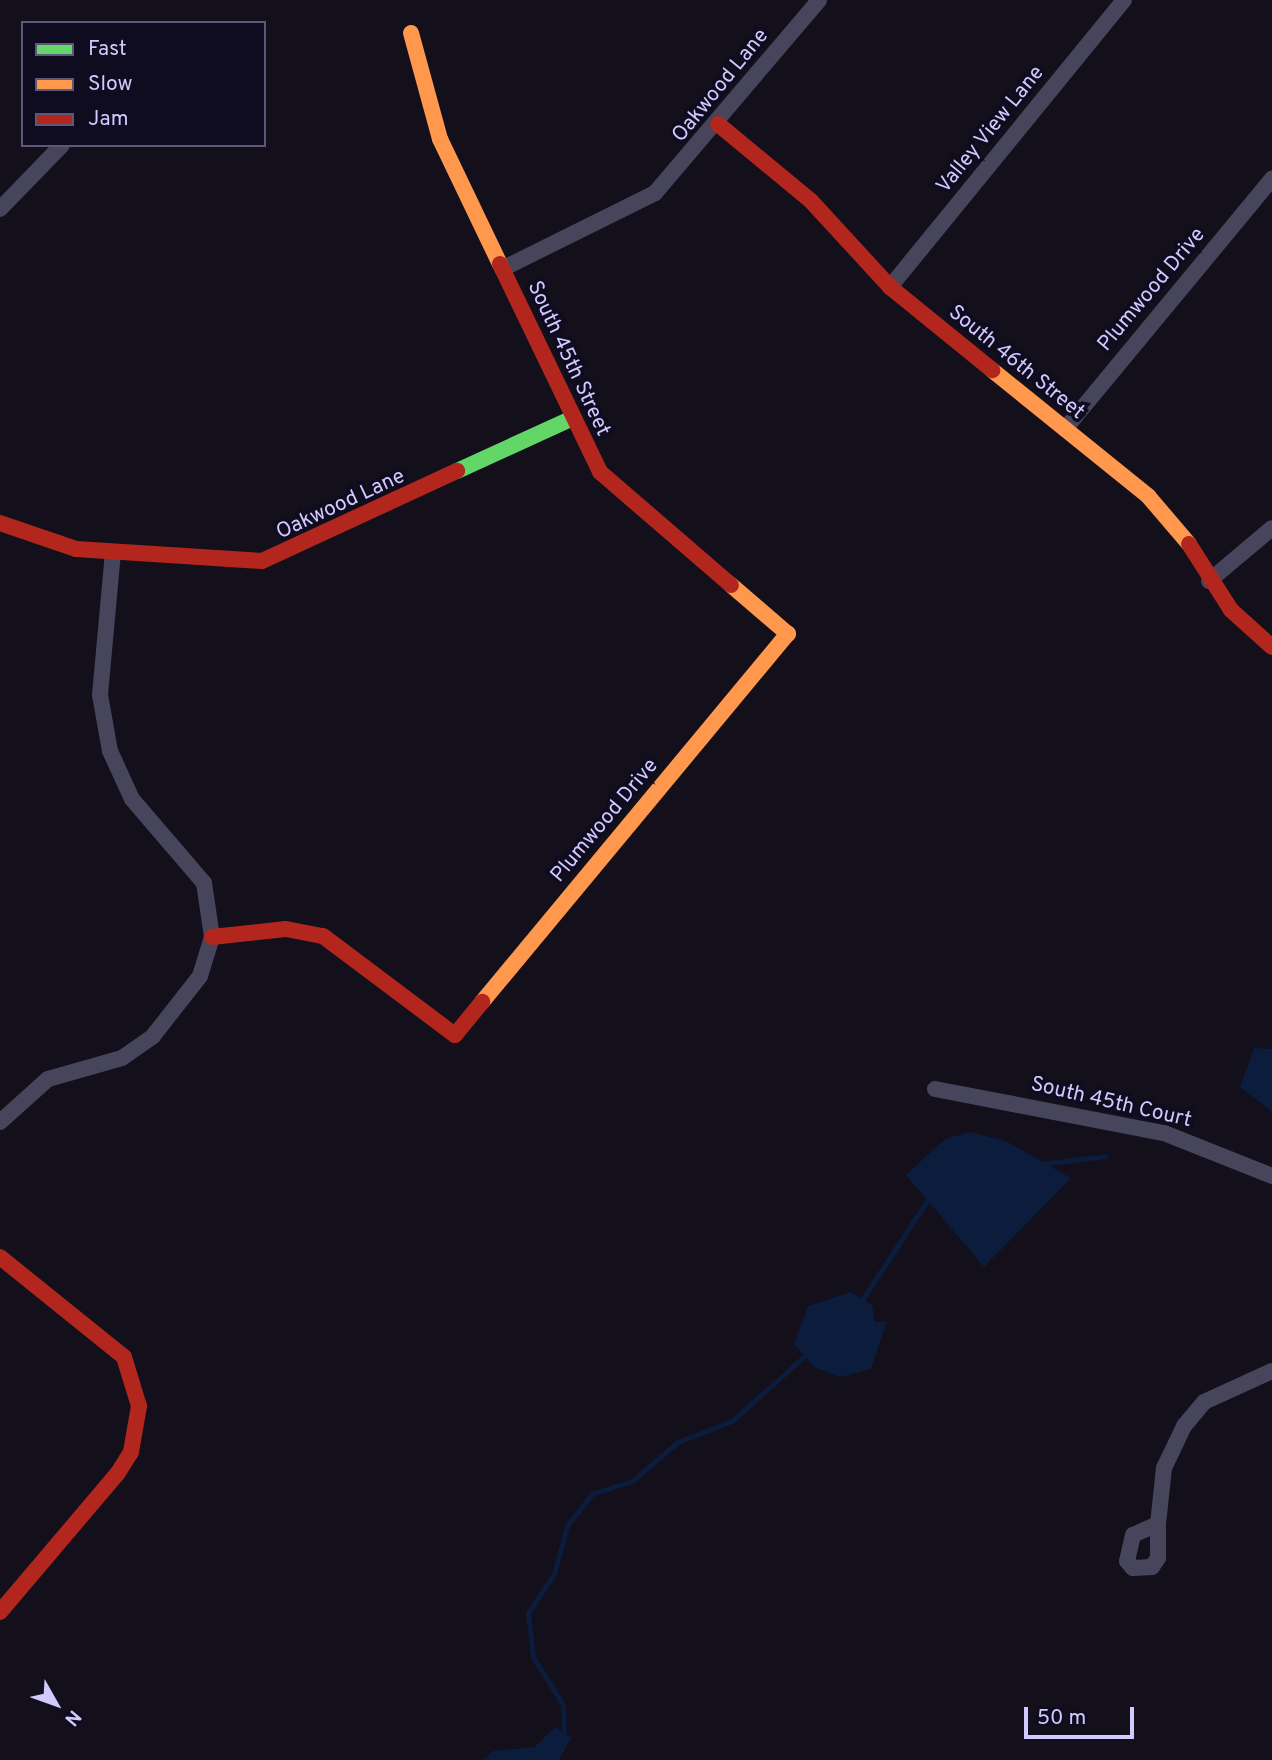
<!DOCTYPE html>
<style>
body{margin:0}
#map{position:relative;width:1272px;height:1760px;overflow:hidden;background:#13101b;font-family:Overpass,sans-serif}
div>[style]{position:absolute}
.water>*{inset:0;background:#0b1c3d}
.stream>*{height:4.5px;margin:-2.25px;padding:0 2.25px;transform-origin:2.25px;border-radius:2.25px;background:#0b1c3d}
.street>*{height:16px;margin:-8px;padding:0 8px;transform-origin:8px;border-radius:8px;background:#47455c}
.fast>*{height:16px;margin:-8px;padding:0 8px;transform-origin:8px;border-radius:8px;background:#63d668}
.slow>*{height:16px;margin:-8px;padding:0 8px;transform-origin:8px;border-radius:8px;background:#ff974d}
.jam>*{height:16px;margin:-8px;padding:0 8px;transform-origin:8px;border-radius:8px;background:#b3261e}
span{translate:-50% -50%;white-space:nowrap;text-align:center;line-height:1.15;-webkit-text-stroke:7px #100c1f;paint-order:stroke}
.street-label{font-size:21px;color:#d1caff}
.legend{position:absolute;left:21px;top:21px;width:245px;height:126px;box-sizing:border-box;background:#100c1f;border:2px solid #5d5879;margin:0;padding:9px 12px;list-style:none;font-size:21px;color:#d1caff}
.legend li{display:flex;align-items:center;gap:14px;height:35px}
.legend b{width:35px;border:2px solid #5d5879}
.north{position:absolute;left:21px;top:1669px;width:70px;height:70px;-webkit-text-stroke:5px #100c1f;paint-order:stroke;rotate:130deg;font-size:19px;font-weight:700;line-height:28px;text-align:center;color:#d1caff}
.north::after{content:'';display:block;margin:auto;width:24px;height:32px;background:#d1caff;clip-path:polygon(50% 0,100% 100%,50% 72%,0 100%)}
.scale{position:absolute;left:1024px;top:1707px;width:110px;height:32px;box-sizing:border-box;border:4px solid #d1caff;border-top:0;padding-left:9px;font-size:21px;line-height:24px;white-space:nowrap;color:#d1caff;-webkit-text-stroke:5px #100c1f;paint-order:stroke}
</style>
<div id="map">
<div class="water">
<div style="clip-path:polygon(1254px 1048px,1272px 1049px,1272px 1112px,1240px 1087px)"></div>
<div style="clip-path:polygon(970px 1132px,1006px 1141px,1071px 1178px,984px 1267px,906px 1175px,945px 1139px)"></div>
<div style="clip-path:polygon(851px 1292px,872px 1305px,875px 1322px,887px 1321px,871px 1369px,840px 1377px,814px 1367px,794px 1344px,808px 1306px)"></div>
<div style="clip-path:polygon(555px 1727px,571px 1738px,559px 1760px,483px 1760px,493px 1751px,535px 1747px)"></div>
</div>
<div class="stream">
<div style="left:1041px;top:1164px;width:65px;rotate:-7deg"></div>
<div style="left:860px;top:1303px;width:126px;rotate:-56.7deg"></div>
<div style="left:564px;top:1733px;width:28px;rotate:-92deg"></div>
<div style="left:563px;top:1705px;width:57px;rotate:-122deg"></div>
<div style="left:533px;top:1657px;width:44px;rotate:-96.5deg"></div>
<div style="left:528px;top:1613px;width:47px;rotate:-56.3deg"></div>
<div style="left:554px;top:1574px;width:50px;rotate:-74.8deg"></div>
<div style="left:567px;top:1526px;width:41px;rotate:-52deg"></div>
<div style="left:592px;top:1494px;width:42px;rotate:-18deg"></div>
<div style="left:632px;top:1481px;width:60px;rotate:-40.3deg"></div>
<div style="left:678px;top:1442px;width:58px;rotate:-21.3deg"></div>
<div style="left:732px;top:1421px;width:102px;rotate:-41.8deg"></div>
</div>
<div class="street">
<div style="left:0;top:209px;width:89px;rotate:-45.9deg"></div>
<div style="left:502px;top:269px;width:171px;rotate:-26.4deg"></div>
<div style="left:655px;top:193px;width:253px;rotate:-49.6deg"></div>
<div style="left:890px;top:287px;width:370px;rotate:-50.8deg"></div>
<div style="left:1065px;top:429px;width:325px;rotate:-50.4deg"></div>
<div style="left:1209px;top:581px;width:82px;rotate:-40.1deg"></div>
<div style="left:935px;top:1089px;width:233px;rotate:10.9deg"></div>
<div style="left:1164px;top:1133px;width:116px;rotate:21.7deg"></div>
<div style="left:0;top:1122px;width:64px;rotate:-41.9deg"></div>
<div style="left:48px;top:1079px;width:77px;rotate:-15.8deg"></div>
<div style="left:122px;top:1058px;width:38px;rotate:-35deg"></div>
<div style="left:153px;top:1036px;width:76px;rotate:-51.9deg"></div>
<div style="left:200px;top:976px;width:41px;rotate:-72.9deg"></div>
<div style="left:212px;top:937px;width:55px;rotate:-98.4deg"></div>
<div style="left:204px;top:883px;width:111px;rotate:-130.6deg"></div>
<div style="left:132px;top:799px;width:53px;rotate:-114.6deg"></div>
<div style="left:110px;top:751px;width:57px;rotate:-100.1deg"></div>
<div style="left:100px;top:695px;width:143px;rotate:-84.8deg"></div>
<div style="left:1158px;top:1524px;width:56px;rotate:-83.9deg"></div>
<div style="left:1164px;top:1468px;width:47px;rotate:-64.5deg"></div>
<div style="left:1184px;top:1426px;width:31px;rotate:-50deg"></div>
<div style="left:1204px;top:1402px;width:75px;rotate:-24.5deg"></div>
<div style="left:1158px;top:1524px;width:34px;rotate:90deg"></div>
<div style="left:1158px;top:1558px;width:11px;rotate:124deg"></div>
<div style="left:1152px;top:1567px;width:19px;rotate:177deg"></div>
<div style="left:1133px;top:1568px;width:9px;rotate:-131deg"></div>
<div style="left:1127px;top:1561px;width:27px;rotate:-77deg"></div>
<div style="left:1133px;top:1535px;width:27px;rotate:-24deg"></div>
</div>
<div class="fast">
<div style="left:457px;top:471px;width:128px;rotate:-24.6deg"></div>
</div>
<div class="slow">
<div style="left:411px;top:33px;width:110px;rotate:74.7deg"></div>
<div style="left:440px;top:139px;width:139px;rotate:64.4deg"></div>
<div style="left:992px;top:370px;width:201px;rotate:38.9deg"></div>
<div style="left:1148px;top:496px;width:63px;rotate:49.5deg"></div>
<div style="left:482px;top:1002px;width:479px;rotate:-50.3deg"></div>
<div style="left:788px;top:634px;width:75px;rotate:-139.3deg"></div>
</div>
<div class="jam">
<div style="left:718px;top:124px;width:121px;rotate:39.6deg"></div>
<div style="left:811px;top:201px;width:117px;rotate:47.4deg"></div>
<div style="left:890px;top:287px;width:132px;rotate:39.1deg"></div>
<div style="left:500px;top:264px;width:231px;rotate:64.3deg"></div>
<div style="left:600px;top:472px;width:173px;rotate:40.8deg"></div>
<div style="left:0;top:523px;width:80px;rotate:18.9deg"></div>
<div style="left:76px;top:549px;width:186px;rotate:3.7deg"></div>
<div style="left:262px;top:561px;width:215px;rotate:-24.8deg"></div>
<div style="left:1189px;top:544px;width:78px;rotate:57.5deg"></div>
<div style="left:1231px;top:610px;width:55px;rotate:42.1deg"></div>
<div style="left:212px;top:937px;width:74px;rotate:-6.2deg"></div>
<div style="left:286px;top:929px;width:38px;rotate:11deg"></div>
<div style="left:323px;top:936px;width:165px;rotate:36.9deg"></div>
<div style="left:455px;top:1035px;width:43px;rotate:-50.7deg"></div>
<div style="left:0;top:1257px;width:159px;rotate:38.9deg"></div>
<div style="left:124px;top:1357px;width:51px;rotate:73deg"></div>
<div style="left:139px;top:1406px;width:47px;rotate:99.9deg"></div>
<div style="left:131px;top:1452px;width:26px;rotate:122deg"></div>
<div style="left:117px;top:1474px;width:181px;rotate:130.3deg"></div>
</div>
<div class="street-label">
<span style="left:721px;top:86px;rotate:-51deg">Oakwood Lane</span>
<span style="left:991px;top:130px;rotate:-51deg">Valley View Lane</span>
<span style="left:1152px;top:290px;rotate:-50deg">Plumwood Drive</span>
<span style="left:568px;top:359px;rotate:65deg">South 45th Street</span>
<span style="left:1016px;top:363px;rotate:39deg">South 46th Street</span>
<span style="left:341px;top:505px;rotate:-25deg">Oakwood Lane</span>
<span style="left:605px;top:821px;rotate:-50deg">Plumwood Drive</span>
<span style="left:1111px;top:1103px;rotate:13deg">South 45th Court</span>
</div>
<ul class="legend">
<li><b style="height:9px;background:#63d668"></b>Fast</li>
<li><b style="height:9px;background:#ff974d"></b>Slow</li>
<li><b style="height:9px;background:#b3261e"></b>Jam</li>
</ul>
<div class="north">N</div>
<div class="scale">50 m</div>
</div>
